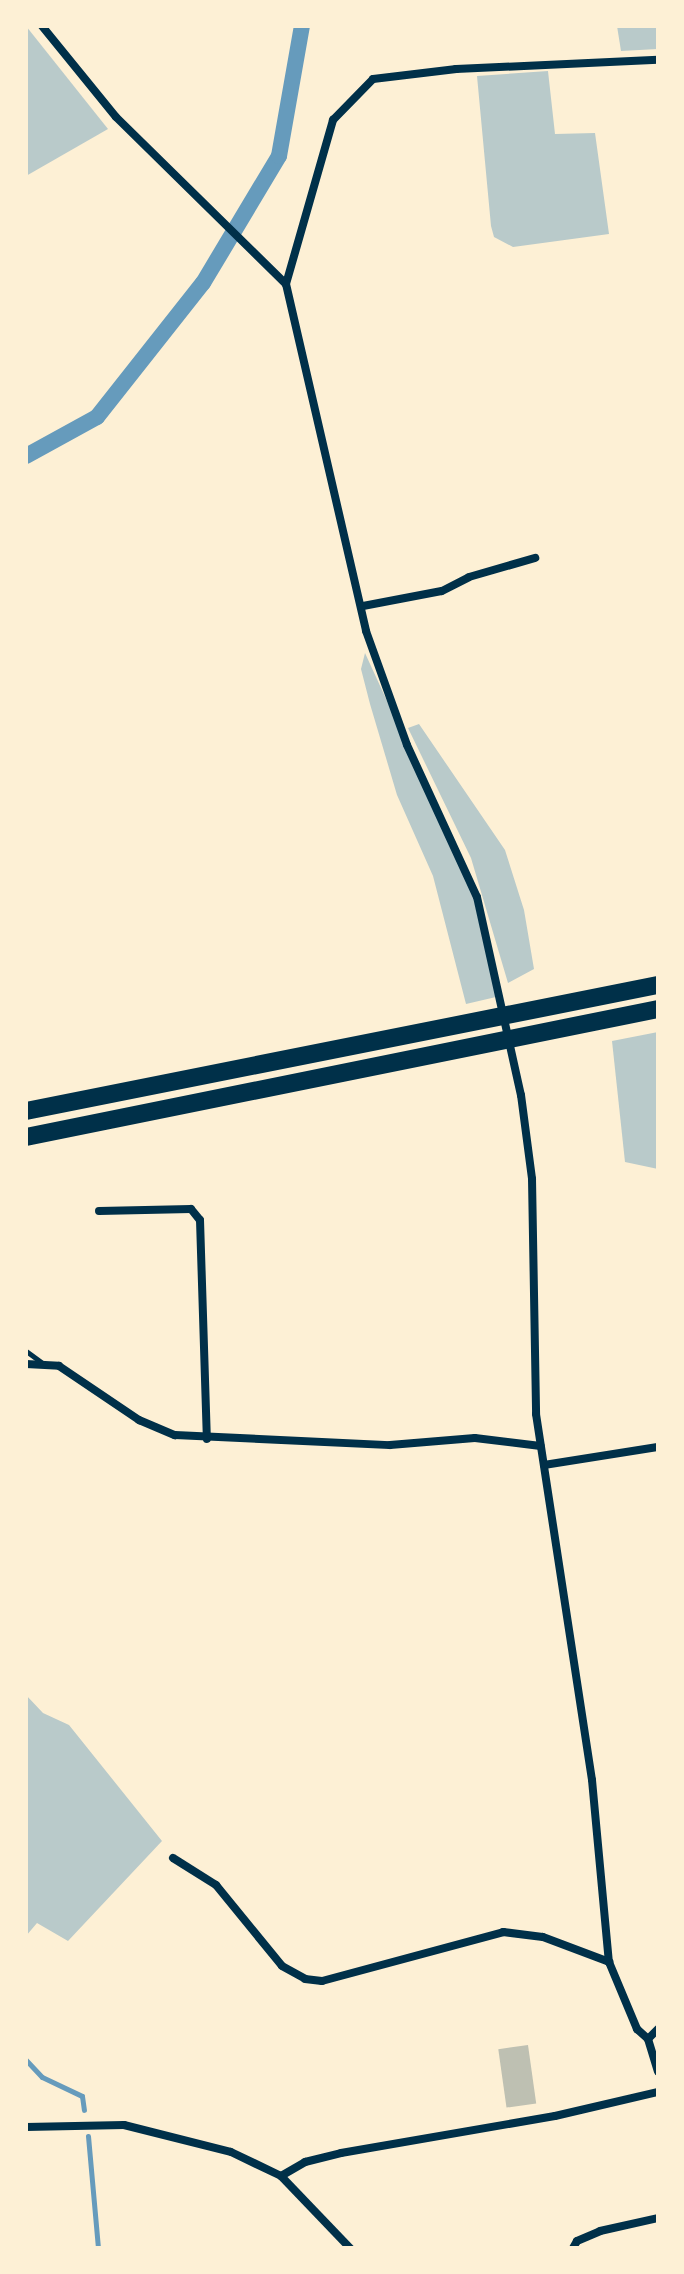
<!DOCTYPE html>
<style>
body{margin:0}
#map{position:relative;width:684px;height:2274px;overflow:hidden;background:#fdf0d5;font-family:Karla,sans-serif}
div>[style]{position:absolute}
.green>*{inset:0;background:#b9caca}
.stream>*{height:5px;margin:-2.5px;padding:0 2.5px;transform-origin:2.5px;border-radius:2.5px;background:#669bbc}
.canal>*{height:16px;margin:-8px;padding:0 8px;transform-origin:8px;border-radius:8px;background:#669bbc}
.building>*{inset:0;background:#bec0b2;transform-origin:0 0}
.service>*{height:5px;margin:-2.5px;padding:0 2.5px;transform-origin:2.5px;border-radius:2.5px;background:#003049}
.minor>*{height:8px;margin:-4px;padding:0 4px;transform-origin:4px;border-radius:4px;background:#003049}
.motorway>*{height:18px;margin:-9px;padding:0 9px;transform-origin:9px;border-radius:9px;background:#003049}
span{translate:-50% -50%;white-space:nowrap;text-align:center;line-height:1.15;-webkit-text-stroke:8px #fdf0d5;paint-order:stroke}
.frame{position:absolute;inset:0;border:28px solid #fdf0d5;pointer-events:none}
</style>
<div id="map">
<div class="green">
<div style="clip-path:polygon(26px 26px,108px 129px,26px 176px)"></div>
<div style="clip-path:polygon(617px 26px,658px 26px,658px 49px,621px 51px)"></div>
<div style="clip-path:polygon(548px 71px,555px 134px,595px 133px,609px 234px,513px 247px,494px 237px,491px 226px,477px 76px)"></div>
<div style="clip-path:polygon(365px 653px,470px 882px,496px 997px,466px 1004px,433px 876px,397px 795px,370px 704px,361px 669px)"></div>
<div style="clip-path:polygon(419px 724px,505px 850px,524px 910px,534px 969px,508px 983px,471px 858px,408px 728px)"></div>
<div style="clip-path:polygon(658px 1032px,658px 1169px,625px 1162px,612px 1041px)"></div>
<div style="clip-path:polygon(26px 1695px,43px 1713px,69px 1725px,162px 1841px,68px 1941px,37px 1923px,26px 1936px)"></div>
</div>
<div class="stream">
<div style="left:26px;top:2060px;width:23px;rotate:47deg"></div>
<div style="left:42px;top:2077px;width:44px;rotate:25.4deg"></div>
<div style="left:82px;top:2096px;width:14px;rotate:82deg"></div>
<div style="left:88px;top:2136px;width:112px;rotate:84.9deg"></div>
</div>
<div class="canal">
<div style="left:26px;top:456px;width:81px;rotate:-28.8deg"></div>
<div style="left:97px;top:417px;width:171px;rotate:-51.7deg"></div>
<div style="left:203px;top:283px;width:148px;rotate:-59.1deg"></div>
<div style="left:279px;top:156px;width:132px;rotate:-80deg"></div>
</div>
<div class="building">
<div style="left:528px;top:2045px;width:59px;height:30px;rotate:82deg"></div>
</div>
<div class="service">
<div style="left:26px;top:1351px;width:22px;rotate:36deg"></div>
</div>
<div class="minor">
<div style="left:42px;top:26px;width:117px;rotate:50.9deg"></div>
<div style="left:116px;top:117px;width:238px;rotate:44.5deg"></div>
<div style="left:286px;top:284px;width:356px;rotate:77deg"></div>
<div style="left:366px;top:631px;width:121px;rotate:70.2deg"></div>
<div style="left:407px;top:745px;width:167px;rotate:65.3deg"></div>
<div style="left:477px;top:897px;width:203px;rotate:77.5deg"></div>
<div style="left:521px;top:1095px;width:85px;rotate:82.5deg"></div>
<div style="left:532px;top:1179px;width:235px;rotate:89deg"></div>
<div style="left:536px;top:1414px;width:370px;rotate:81.3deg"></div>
<div style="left:592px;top:1780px;width:183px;rotate:84.7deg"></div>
<div style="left:609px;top:1962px;width:73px;rotate:67.3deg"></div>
<div style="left:637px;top:2029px;width:15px;rotate:42deg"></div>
<div style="left:648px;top:2039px;width:34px;rotate:73deg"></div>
<div style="left:286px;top:284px;width:171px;rotate:-74deg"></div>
<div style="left:333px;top:120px;width:57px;rotate:-45.7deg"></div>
<div style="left:373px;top:79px;width:84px;rotate:-6.9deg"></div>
<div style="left:456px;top:69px;width:202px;rotate:-2.6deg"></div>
<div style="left:363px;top:606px;width:80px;rotate:-10.8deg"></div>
<div style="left:442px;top:591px;width:30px;rotate:-27deg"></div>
<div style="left:469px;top:577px;width:69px;rotate:-16.1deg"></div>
<div style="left:99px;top:1211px;width:92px;rotate:-1.2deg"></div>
<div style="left:191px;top:1209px;width:14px;rotate:51deg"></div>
<div style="left:200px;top:1220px;width:219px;rotate:88.2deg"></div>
<div style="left:26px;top:1364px;width:33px;rotate:3deg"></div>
<div style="left:59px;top:1366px;width:97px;rotate:34deg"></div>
<div style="left:139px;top:1420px;width:39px;rotate:23deg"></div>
<div style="left:175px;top:1435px;width:215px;rotate:2.7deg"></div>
<div style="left:390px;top:1445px;width:85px;rotate:-4.7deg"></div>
<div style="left:475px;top:1438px;width:66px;rotate:6.9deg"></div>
<div style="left:544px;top:1465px;width:115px;rotate:-9deg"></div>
<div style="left:173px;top:1858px;width:51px;rotate:32.1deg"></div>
<div style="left:216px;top:1885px;width:104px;rotate:50.8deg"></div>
<div style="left:282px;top:1966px;width:26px;rotate:29deg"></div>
<div style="left:305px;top:1979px;width:17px;rotate:7deg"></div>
<div style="left:322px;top:1981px;width:188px;rotate:-15.1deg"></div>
<div style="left:503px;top:1932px;width:40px;rotate:7.1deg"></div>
<div style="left:543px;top:1937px;width:71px;rotate:20.7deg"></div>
<div style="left:648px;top:2039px;width:14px;rotate:-45deg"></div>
<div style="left:26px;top:2127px;width:98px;rotate:-1.2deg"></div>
<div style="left:124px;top:2125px;width:110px;rotate:14.2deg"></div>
<div style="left:231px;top:2152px;width:55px;rotate:25.6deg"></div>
<div style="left:281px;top:2176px;width:100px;rotate:46.2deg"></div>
<div style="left:281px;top:2176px;width:28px;rotate:-30deg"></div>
<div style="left:305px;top:2162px;width:37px;rotate:-14deg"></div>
<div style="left:341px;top:2153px;width:217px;rotate:-9.8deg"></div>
<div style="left:555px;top:2116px;width:106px;rotate:-13.1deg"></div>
<div style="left:573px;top:2248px;width:8px;rotate:-60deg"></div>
<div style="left:577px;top:2241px;width:25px;rotate:-23deg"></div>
<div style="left:600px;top:2231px;width:59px;rotate:-12.6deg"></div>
</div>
<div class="motorway">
<div style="left:26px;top:1111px;width:644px;rotate:-11.28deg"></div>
<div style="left:26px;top:1137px;width:645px;rotate:-11.45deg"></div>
</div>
<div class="frame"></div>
</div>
